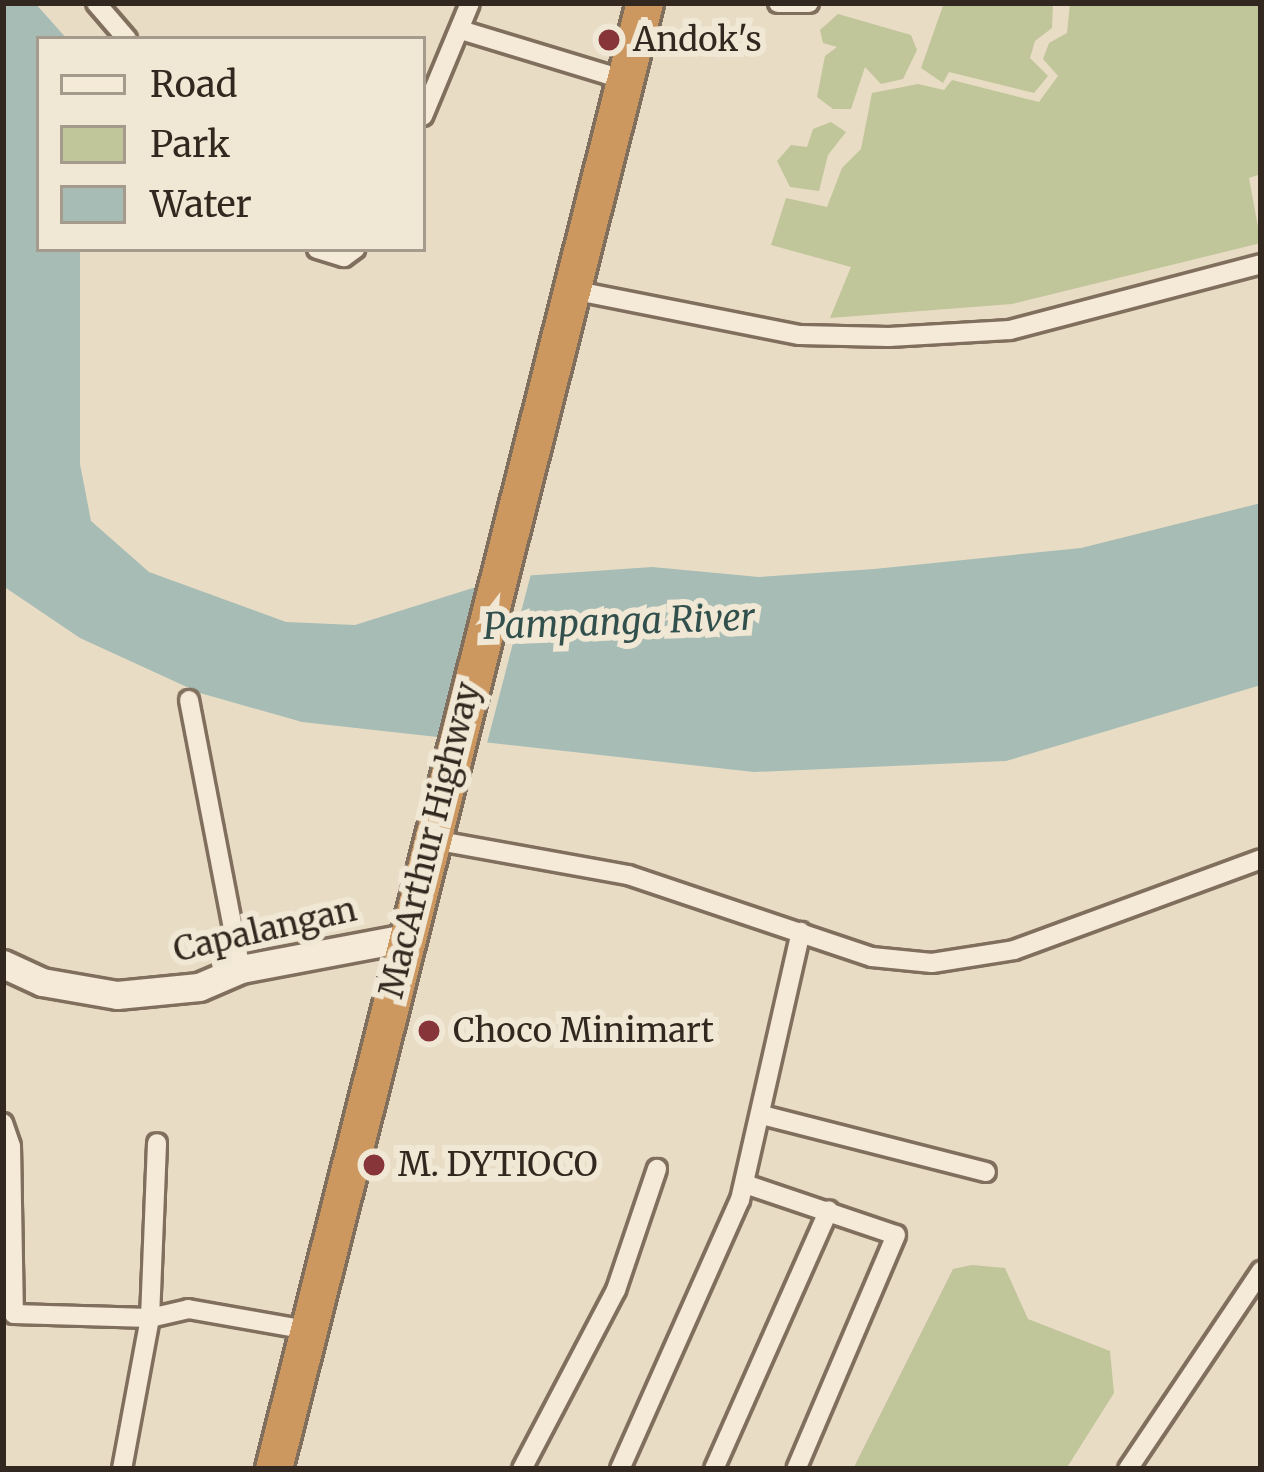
<!DOCTYPE html>
<style>
body{margin:0}
#map{position:relative;width:1264px;height:1472px;overflow:hidden;background:#e8dcc5;font-family:Merriweather,serif}
div>[style]{position:absolute}
.green>*{inset:0;background:#c1c59a}
.water>*{inset:0;background:#a6bcb4}
.pier>*{inset:0;background:#e8dcc5}
.roads{filter:drop-shadow(3px 0 #816f5d) drop-shadow(-3px 0 #816f5d) drop-shadow(0 3px #816f5d) drop-shadow(0 -3px #816f5d)}
.street>*{height:18px;margin:-9px;padding:0 9px;transform-origin:9px;border-radius:9px;background:#f4ead7}
.secondary>*{height:27px;margin:-13.5px;padding:0 13.5px;transform-origin:13.5px;border-radius:13.5px;background:#f4ead7}
.highway>*{height:36px;margin:-18px;padding:0 18px;transform-origin:18px;border-radius:18px;background:#cd9860}
.dots>*{width:33px;height:33px;translate:-50% -50%;box-sizing:border-box;border:6px solid #f0e7d4;border-radius:50%}
span{translate:-50% -50%;white-space:nowrap;text-align:center;line-height:1.15;-webkit-text-stroke:12px #f0e7d4;paint-order:stroke}
.poi-label{font-size:33px;color:#33281f}
.left{translate:0 -50%;text-align:left}
.street-label{font-size:33px;color:#33281f}
.water-label{font-size:36px;color:#31504d;font-style:italic}
.frame{position:absolute;inset:0;border:6px solid #33281f;pointer-events:none}
.legend{position:absolute;left:36px;top:36px;width:390px;height:216px;box-sizing:border-box;background:#f0e7d4;border:3px solid #a49b8c;margin:0;padding:15px 21px;list-style:none;font-size:36px;color:#33281f}
.legend li{display:flex;align-items:center;gap:24px;height:60px}
.legend b{width:60px;border:3px solid #a49b8c}
</style>
<div id="map">
<div class="green">
<div style="clip-path:polygon(944px 3px,1053px 3px,1052px 28px,1035px 41px,1030px 58px,1048px 76px,1034px 93px,949px 72px,943px 83px,921px 68px)"></div>
<div style="clip-path:polygon(1070px 3px,1261px 3px,1261px 174px,1249px 178px,1261px 243px,1012px 304px,830px 318px,851px 267px,771px 245px,786px 198px,827px 207px,842px 168px,861px 149px,872px 93px,918px 84px,944px 90px,952px 80px,1039px 102px,1058px 76px,1043px 59px,1049px 43px,1067px 33px)"></div>
<div style="clip-path:polygon(838px 14px,911px 35px,917px 50px,903px 79px,881px 84px,865px 67px,851px 109px,833px 109px,817px 97px,825px 56px,837px 47px,823px 43px,820px 30px)"></div>
<div style="clip-path:polygon(831px 122px,846px 132px,828px 155px,819px 191px,790px 187px,777px 161px,791px 145px,807px 147px,813px 129px)"></div>
<div style="clip-path:polygon(972px 1265px,1005px 1268px,1028px 1319px,1110px 1351px,1114px 1393px,1066px 1469px,853px 1469px,953px 1269px)"></div>
</div>
<div class="water">
<div style="clip-path:polygon(3px 3px,35px 3px,67px 39px,39px 39px,39px 249px,80px 249px,80px 464px,91px 521px,149px 572px,286px 622px,355px 625px,508px 577px,652px 567px,759px 577px,874px 569px,1081px 548px,1261px 503px,1261px 685px,1006px 761px,754px 772px,302px 722px,200px 693px,80px 638px,3px 586px)"></div>
</div>
<div class="pier">
<div style="clip-path:polygon(532px 570px,486px 747px,437px 741px,479px 580px)"></div>
</div>
<div class="roads">
<div class="street">
<div style="left:96px;top:3px;width:48px;rotate:49.3deg"></div>
<div style="left:778px;top:3px;width:31px"></div>
<div style="left:464px;top:31px;width:168px;rotate:16.9deg"></div>
<div style="left:423px;top:116px;width:122px;rotate:-67.4deg"></div>
<div style="left:317px;top:249px;width:28px;rotate:17deg"></div>
<div style="left:344px;top:257px;width:14px;rotate:-36deg"></div>
<div style="left:572px;top:290px;width:232px;rotate:11.2deg"></div>
<div style="left:800px;top:335px;width:89px;rotate:1.3deg"></div>
<div style="left:889px;top:337px;width:121px;rotate:-3.3deg"></div>
<div style="left:1010px;top:330px;width:260px;rotate:-14.7deg"></div>
<div style="left:189px;top:700px;width:274px;rotate:79.1deg"></div>
<div style="left:428px;top:839px;width:203px;rotate:10.2deg"></div>
<div style="left:628px;top:875px;width:257px;rotate:18.6deg"></div>
<div style="left:872px;top:957px;width:60px;rotate:5.7deg"></div>
<div style="left:932px;top:963px;width:83px;rotate:-9deg"></div>
<div style="left:1014px;top:950px;width:263px;rotate:-20.2deg"></div>
<div style="left:762px;top:1115px;width:231px;rotate:14.3deg"></div>
<div style="left:3px;top:1123px;width:24px;rotate:71deg"></div>
<div style="left:11px;top:1146px;width:168px;rotate:89deg"></div>
<div style="left:14px;top:1314px;width:136px;rotate:1.7deg"></div>
<div style="left:150px;top:1318px;width:39px;rotate:-13deg"></div>
<div style="left:188px;top:1309px;width:121px;rotate:10deg"></div>
<div style="left:745px;top:1184px;width:159px;rotate:18.7deg"></div>
<div style="left:896px;top:1235px;width:254px;rotate:113.1deg"></div>
<div style="left:122px;top:1469px;width:154px;rotate:-79.5deg"></div>
<div style="left:150px;top:1318px;width:175px;rotate:-87.7deg"></div>
<div style="left:522px;top:1469px;width:202px;rotate:-62.3deg"></div>
<div style="left:616px;top:1290px;width:128px;rotate:-71.3deg"></div>
<div style="left:620px;top:1469px;width:295px;rotate:-66deg"></div>
<div style="left:740px;top:1200px;width:275px;rotate:-77.2deg"></div>
<div style="left:714px;top:1469px;width:283px;rotate:-66.1deg"></div>
<div style="left:1128px;top:1469px;width:239px;rotate:-56.1deg"></div>
</div>
<div class="secondary">
<div style="left:3px;top:964px;width:43px;rotate:24.8deg"></div>
<div style="left:42px;top:982px;width:76px;rotate:9.8deg"></div>
<div style="left:117px;top:995px;width:82px;rotate:-5.6deg"></div>
<div style="left:199px;top:987px;width:46px;rotate:-23.2deg"></div>
<div style="left:241px;top:969px;width:167px;rotate:-10.7deg"></div>
</div>
<div class="highway">
<div style="left:274px;top:1469px;width:1512px;rotate:-75.8deg"></div>
</div>
</div>
<div class="dots">
<div style="left:609px;top:40px;background:#88353a"></div>
<div style="left:429px;top:1031px;background:#88353a"></div>
<div style="left:374px;top:1165px;background:#88353a"></div>
</div>
<div class="poi-label">
<span class="left" style="left:633px;top:40px">Andok's</span>
<span class="left" style="left:453px;top:1031px">Choco Minimart</span>
<span class="left" style="left:398px;top:1165px">M. DYTIOCO</span>
</div>
<div class="street-label">
<span style="left:430px;top:840px;rotate:-76deg">MacArthur Highway</span>
<span style="left:265px;top:930px;rotate:-13deg">Capalangan</span>
</div>
<div class="water-label">
<span style="left:619px;top:622px;rotate:-2deg">Pampanga River</span>
</div>
<div class="frame"></div>
<ul class="legend">
<li><b style="height:15px;background:#f4ead7"></b>Road</li>
<li><b style="height:33px;background:#c1c59a"></b>Park</li>
<li><b style="height:33px;background:#a6bcb4"></b>Water</li>
</ul>
</div>
